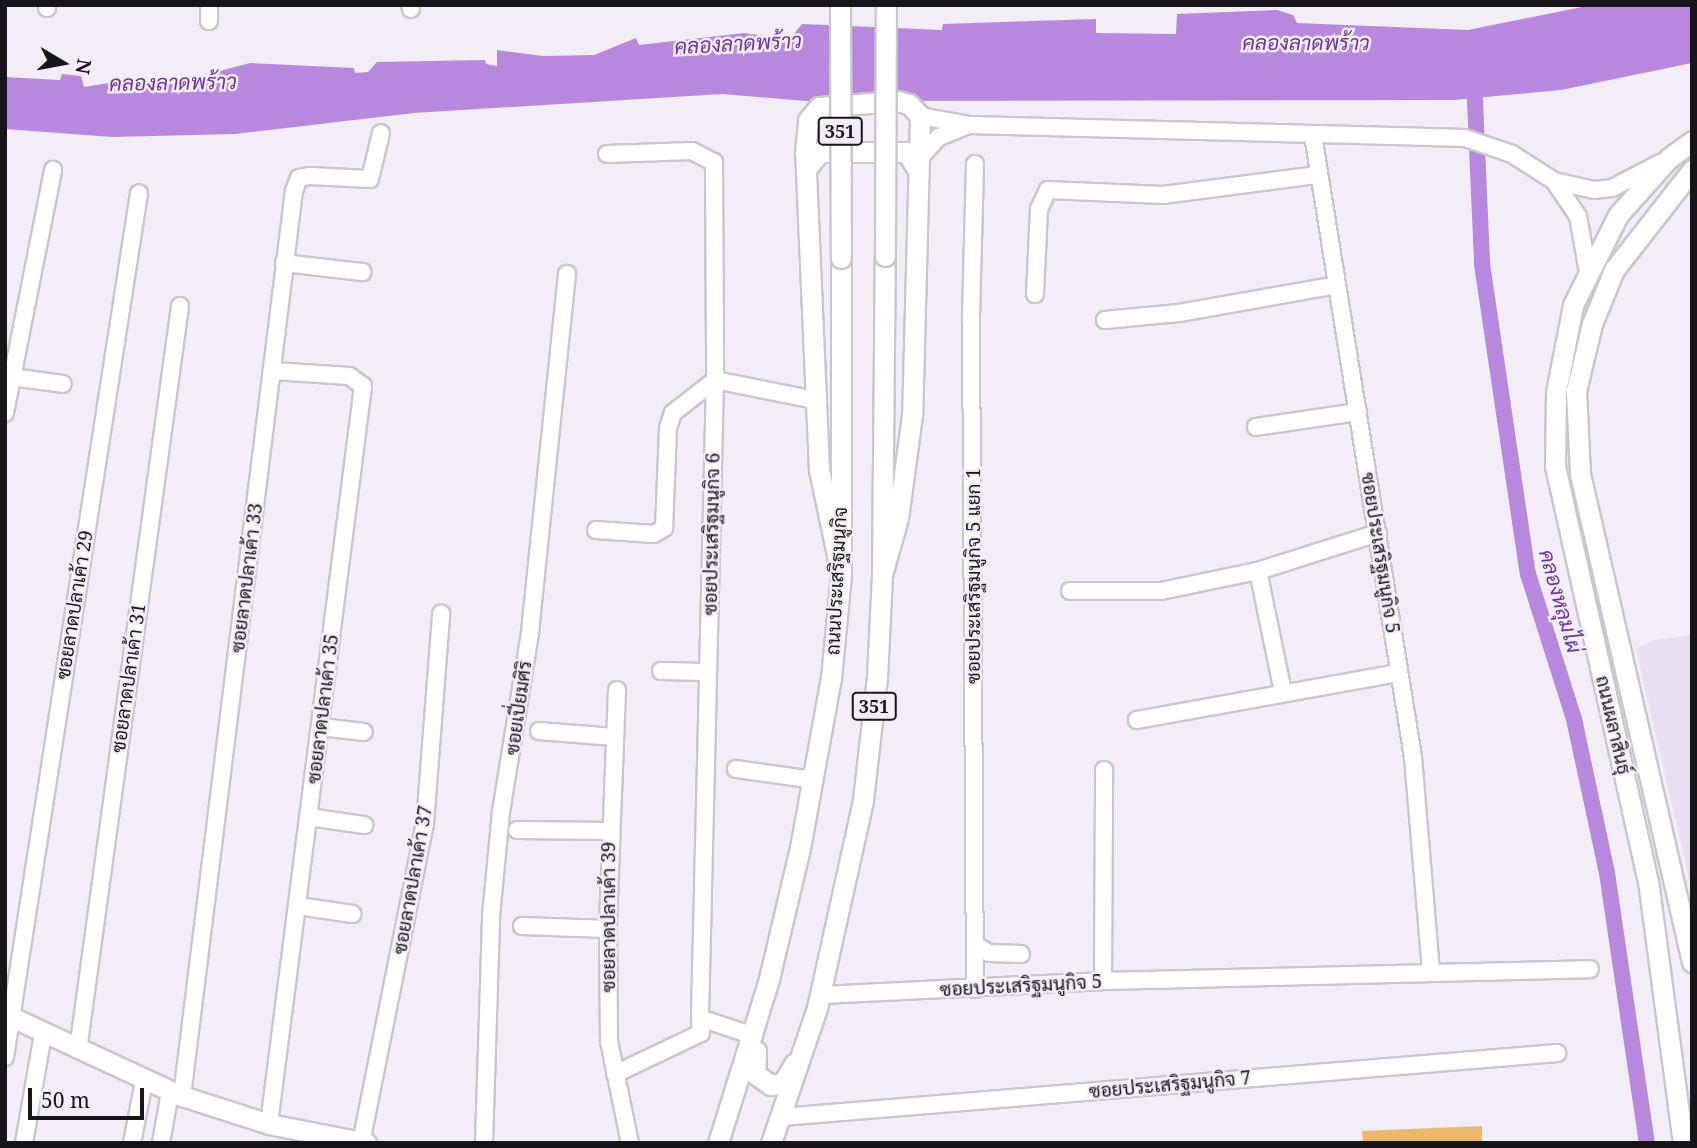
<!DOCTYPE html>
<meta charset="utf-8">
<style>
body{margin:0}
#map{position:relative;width:1697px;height:1148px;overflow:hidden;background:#f3edf8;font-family:"Noto Serif",Sarabun,serif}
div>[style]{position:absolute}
.built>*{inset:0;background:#e8dff1}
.green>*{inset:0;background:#ebb86d}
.water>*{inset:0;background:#b788dd}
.canal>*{height:16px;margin:-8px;padding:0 8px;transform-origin:8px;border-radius:8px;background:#b788dd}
.roads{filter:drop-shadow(2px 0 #cbc5d0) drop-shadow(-2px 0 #cbc5d0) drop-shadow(0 2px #cbc5d0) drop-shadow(0 -2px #cbc5d0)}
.minor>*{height:16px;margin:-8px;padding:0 8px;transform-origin:8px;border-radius:8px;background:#fff}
.major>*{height:19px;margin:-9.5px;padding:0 9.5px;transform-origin:9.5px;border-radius:9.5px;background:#fff}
.bridges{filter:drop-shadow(2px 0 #cbc5d0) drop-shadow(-2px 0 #cbc5d0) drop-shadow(0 2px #cbc5d0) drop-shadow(0 -2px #cbc5d0)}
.major-bridge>*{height:19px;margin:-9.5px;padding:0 9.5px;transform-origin:9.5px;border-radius:9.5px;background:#fff}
span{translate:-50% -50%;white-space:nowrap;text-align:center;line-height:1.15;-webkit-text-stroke:5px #f3edf8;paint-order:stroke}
.shield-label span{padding:2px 5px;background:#f3edf8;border:2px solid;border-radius:5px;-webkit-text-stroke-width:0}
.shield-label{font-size:18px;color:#171519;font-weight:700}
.street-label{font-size:19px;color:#171519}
.water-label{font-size:21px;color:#6e3497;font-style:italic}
.frame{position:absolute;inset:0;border:7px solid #171519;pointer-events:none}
.north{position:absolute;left:28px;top:28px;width:70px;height:70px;-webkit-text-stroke:5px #f3edf8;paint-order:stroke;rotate:100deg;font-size:19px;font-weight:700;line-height:28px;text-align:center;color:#171519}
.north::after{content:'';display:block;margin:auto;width:24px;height:32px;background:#171519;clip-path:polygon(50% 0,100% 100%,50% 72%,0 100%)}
.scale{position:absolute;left:28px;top:1088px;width:116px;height:32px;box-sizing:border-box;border:4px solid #171519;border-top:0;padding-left:9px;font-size:21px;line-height:24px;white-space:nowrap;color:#171519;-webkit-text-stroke:5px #f3edf8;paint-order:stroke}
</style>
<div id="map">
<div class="built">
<div style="clip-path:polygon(1692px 635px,1692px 891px,1636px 649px,1654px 640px)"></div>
</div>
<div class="green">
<div style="clip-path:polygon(1482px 1126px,1482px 1143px,1363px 1143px,1362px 1131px)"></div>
</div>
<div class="water">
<div style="clip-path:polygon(1592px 5px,1692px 5px,1692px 63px,1561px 90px,1454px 100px,806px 101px,722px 94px,414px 113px,235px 134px,112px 137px,5px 129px,5px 77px,60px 80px,62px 74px,81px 76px,84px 87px,115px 82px,163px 86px,250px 63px,354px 68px,355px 73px,368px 72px,377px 62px,485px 60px,486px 64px,497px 66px,497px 50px,543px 56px,594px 55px,636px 38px,639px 45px,744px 33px,789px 40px,802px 24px,942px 30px,943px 24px,1096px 19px,1096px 33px,1176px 34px,1177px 14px,1277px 10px,1293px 15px,1297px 23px,1468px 30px)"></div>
</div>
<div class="canal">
<div style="left:1474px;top:78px;width:186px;rotate:87.5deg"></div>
<div style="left:1482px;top:264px;width:313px;rotate:81.6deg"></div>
<div style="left:1528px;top:574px;width:152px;rotate:72.4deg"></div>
<div style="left:1574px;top:719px;width:157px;rotate:77.9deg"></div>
<div style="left:1607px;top:873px;width:273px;rotate:81.6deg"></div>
</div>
<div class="roads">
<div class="minor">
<div style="left:209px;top:5px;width:16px;rotate:90deg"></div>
<div style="left:410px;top:5px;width:4px;rotate:76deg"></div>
<div style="left:47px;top:8px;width:3px;rotate:-90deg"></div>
<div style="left:920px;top:116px;width:51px;rotate:10.2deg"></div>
<div style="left:970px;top:125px;width:495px;rotate:1.5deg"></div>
<div style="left:1465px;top:138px;width:50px;rotate:18.8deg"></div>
<div style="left:1512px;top:154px;width:50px;rotate:32.7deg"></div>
<div style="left:1554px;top:181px;width:42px;rotate:55.6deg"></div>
<div style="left:1578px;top:216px;width:57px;rotate:79.9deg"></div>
<div style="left:1313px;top:135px;width:630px;rotate:80.87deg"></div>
<div style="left:1413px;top:757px;width:216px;rotate:85.2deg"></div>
<div style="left:607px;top:154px;width:85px;rotate:-2deg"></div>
<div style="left:692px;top:151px;width:25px;rotate:27deg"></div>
<div style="left:714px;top:162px;width:218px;rotate:89.7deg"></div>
<div style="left:715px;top:380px;width:638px;rotate:91.35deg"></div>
<div style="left:700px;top:1018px;width:57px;rotate:18.4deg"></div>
<div style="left:918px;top:160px;width:31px;rotate:-48deg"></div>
<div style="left:939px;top:137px;width:31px;rotate:-22deg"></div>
<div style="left:975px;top:164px;width:158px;rotate:91.5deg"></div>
<div style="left:971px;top:322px;width:667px;rotate:89.66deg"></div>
<div style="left:1554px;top:181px;width:41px;rotate:12.7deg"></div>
<div style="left:1594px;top:190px;width:18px;rotate:-6deg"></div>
<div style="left:1612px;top:188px;width:54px;rotate:-27.5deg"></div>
<div style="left:284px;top:263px;width:79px;rotate:6.6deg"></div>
<div style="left:1035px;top:294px;width:85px;rotate:-87.3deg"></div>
<div style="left:1039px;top:209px;width:21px;rotate:-65deg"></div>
<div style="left:1048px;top:190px;width:115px;rotate:2.5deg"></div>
<div style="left:1163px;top:195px;width:156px;rotate:-7.4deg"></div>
<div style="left:1105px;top:320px;width:74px;rotate:-5.4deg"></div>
<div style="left:1179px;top:313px;width:160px;rotate:-10deg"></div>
<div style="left:12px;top:377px;width:51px;rotate:7.8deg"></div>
<div style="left:5px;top:413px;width:248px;rotate:-78.8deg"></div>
<div style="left:1256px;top:427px;width:103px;rotate:-8.4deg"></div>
<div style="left:596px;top:530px;width:58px;rotate:3.9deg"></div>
<div style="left:654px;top:534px;width:12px;rotate:-31deg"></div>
<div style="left:664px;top:528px;width:100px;rotate:-87.7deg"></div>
<div style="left:668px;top:428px;width:16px;rotate:-72deg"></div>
<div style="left:673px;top:413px;width:53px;rotate:-38.2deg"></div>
<div style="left:715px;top:380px;width:102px;rotate:11.3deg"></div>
<div style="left:1258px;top:571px;width:124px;rotate:78.3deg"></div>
<div style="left:1070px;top:591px;width:91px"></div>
<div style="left:1161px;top:591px;width:99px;rotate:-11.7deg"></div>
<div style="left:1258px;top:571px;width:126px;rotate:-17.6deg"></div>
<div style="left:661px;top:671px;width:47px;rotate:1.2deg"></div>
<div style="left:617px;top:690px;width:239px;rotate:92.2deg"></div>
<div style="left:608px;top:929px;width:112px;rotate:89.5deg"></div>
<div style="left:609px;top:1041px;width:104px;rotate:78.4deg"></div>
<div style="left:1137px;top:720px;width:265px;rotate:-10.2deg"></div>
<div style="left:321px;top:727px;width:43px;rotate:6.6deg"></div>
<div style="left:539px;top:731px;width:75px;rotate:4.6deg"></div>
<div style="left:736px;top:769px;width:79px;rotate:8deg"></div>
<div style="left:309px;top:817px;width:56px;rotate:8.3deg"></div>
<div style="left:517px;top:830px;width:93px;rotate:0.6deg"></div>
<div style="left:298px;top:906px;width:55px;rotate:8.4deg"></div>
<div style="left:522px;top:926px;width:86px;rotate:2deg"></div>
<div style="left:975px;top:945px;width:16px;rotate:30deg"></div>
<div style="left:989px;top:953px;width:32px;rotate:2deg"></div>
<div style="left:1103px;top:981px;width:211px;rotate:-89.7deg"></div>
<div style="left:820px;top:995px;width:283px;rotate:-2.8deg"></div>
<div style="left:1103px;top:981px;width:487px;rotate:-1.4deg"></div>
<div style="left:78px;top:1050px;width:751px;rotate:-82.19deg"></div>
<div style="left:5px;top:1057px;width:874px;rotate:-81.18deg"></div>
<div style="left:615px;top:1074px;width:95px;rotate:-25.5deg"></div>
<div style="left:701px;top:1033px;width:15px;rotate:-94deg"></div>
<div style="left:182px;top:1096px;width:912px;rotate:-82.95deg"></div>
<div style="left:294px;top:191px;width:14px;rotate:-69deg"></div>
<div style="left:299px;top:178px;width:10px;rotate:-11deg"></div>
<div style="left:309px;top:176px;width:61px;rotate:2.8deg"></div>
<div style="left:370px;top:179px;width:47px;rotate:-76.6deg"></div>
<div style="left:782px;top:1117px;width:778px;rotate:-4.72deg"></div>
<div style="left:269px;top:1124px;width:744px;rotate:-82.74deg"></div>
<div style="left:363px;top:386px;width:17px;rotate:-144deg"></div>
<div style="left:349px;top:376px;width:76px;rotate:-176.2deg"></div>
<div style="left:24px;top:1143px;width:111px;rotate:-80.1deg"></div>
<div style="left:132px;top:1143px;width:63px;rotate:-79deg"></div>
<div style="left:161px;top:1143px;width:52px;rotate:-80deg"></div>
<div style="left:361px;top:1143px;width:325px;rotate:-78.7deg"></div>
<div style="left:425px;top:824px;width:211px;rotate:-85.6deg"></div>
<div style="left:484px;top:1143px;width:227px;rotate:-88.2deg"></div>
<div style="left:491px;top:916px;width:104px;rotate:-84.5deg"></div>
<div style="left:501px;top:812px;width:182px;rotate:-80.8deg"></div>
<div style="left:530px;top:632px;width:360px;rotate:-84.1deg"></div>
</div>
<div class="major">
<div style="left:806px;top:169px;width:22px;rotate:-51deg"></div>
<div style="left:820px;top:152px;width:87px"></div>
<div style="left:907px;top:152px;width:21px;rotate:59deg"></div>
<div style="left:1692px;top:170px;width:127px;rotate:128deg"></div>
<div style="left:1614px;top:270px;width:58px;rotate:112.2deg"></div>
<div style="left:1592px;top:324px;width:69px;rotate:103.4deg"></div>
<div style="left:1576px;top:391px;width:83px;rotate:87.2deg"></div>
<div style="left:1580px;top:474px;width:501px;rotate:77.07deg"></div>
<div style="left:841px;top:574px;width:106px;rotate:-101.9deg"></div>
<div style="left:819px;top:470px;width:319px;rotate:-92.5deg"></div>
<div style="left:805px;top:151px;width:31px;rotate:-84deg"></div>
<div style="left:808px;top:120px;width:17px;rotate:-50deg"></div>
<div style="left:819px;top:107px;width:78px;rotate:-4.4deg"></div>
<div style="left:897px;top:101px;width:12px;rotate:14deg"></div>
<div style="left:909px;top:104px;width:16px;rotate:47deg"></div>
<div style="left:920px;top:116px;width:299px;rotate:91.5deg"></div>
<div style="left:912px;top:415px;width:104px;rotate:97.7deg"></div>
<div style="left:898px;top:518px;width:59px;rotate:105.7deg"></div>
<div style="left:5px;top:1014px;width:195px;rotate:24.9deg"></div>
<div style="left:182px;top:1096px;width:91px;rotate:17.8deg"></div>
<div style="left:269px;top:1124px;width:99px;rotate:11.1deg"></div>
<div style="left:756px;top:1051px;width:23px;rotate:92deg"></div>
<div style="left:755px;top:1074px;width:19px;rotate:35deg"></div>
<div style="left:771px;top:1085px;width:12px;rotate:-9deg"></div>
<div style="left:783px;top:1083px;width:22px;rotate:-60deg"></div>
<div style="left:718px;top:1143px;width:172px;rotate:-72.7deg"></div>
<div style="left:769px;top:979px;width:135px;rotate:-76.7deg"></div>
<div style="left:800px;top:848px;width:173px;rotate:-79.7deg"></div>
<div style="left:831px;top:678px;width:104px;rotate:-84.5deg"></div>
<div style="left:841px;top:574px;width:316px;rotate:-90deg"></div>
<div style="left:771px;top:1143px;width:143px;rotate:-71.2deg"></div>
<div style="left:817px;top:1008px;width:213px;rotate:-77.5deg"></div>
<div style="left:863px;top:800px;width:124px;rotate:-83.5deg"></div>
<div style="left:877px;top:677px;width:102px;rotate:-87.2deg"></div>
<div style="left:882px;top:575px;width:319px;rotate:-89.5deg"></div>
<div style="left:1683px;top:1143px;width:263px;rotate:-97.6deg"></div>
<div style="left:1648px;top:882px;width:426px;rotate:-102.6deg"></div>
<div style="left:1555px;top:466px;width:74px;rotate:-89.2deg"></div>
<div style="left:1556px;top:392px;width:89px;rotate:-78.9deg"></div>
<div style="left:1573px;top:305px;width:101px;rotate:-63.4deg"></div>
<div style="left:1618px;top:215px;width:76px;rotate:-48.2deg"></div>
<div style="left:1669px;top:158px;width:29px;rotate:-36deg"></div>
</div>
</div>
<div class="bridges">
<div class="major-bridge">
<div style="left:840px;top:5px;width:253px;rotate:89.8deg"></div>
<div style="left:885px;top:256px;width:251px;rotate:-89.8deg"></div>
</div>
</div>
<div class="shield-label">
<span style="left:840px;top:131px">351</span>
<span style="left:874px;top:706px">351</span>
</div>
<div class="street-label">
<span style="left:712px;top:534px;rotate:-89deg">ซอยประเสริฐมนูกิจ 6</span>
<span style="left:1380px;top:553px;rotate:81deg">ซอยประเสริฐมนูกิจ 5</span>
<span style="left:974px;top:576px;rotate:-90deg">ซอยประเสริฐมนูกิจ 5 แยก 1</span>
<span style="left:247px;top:578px;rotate:-83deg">ซอยลาดปลาเค้า 33</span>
<span style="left:837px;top:581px;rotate:-87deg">ถนนประเสริฐมนูกิจ</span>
<span style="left:75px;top:605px;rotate:-81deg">ซอยลาดปลาเค้า 29</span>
<span style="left:129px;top:678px;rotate:-82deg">ซอยลาดปลาเค้า 31</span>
<span style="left:519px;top:708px;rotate:-82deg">ซอยเปี่ยมศิริ</span>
<span style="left:323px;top:709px;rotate:-83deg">ซอยลาดปลาเค้า 35</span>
<span style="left:1613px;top:725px;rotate:77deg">ถนนผลาสินธุ์</span>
<span style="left:413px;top:880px;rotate:-80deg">ซอยลาดปลาเค้า 37</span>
<span style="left:609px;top:917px;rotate:-90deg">ซอยลาดปลาเค้า 39</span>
<span style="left:1021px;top:986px;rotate:-3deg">ซอยประเสริฐมนูกิจ 5</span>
<span style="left:1170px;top:1085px;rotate:-5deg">ซอยประเสริฐมนูกิจ 7</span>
</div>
<div class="water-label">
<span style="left:1306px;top:42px">คลองลาดพร้าว</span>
<span style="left:738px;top:43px;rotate:-3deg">คลองลาดพร้าว</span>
<span style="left:173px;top:82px;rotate:-1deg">คลองลาดพร้าว</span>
<span style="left:1561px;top:601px;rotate:74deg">คลองหลุมไผ่</span>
</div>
<div class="frame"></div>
<div class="north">N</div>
<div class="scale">50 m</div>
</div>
